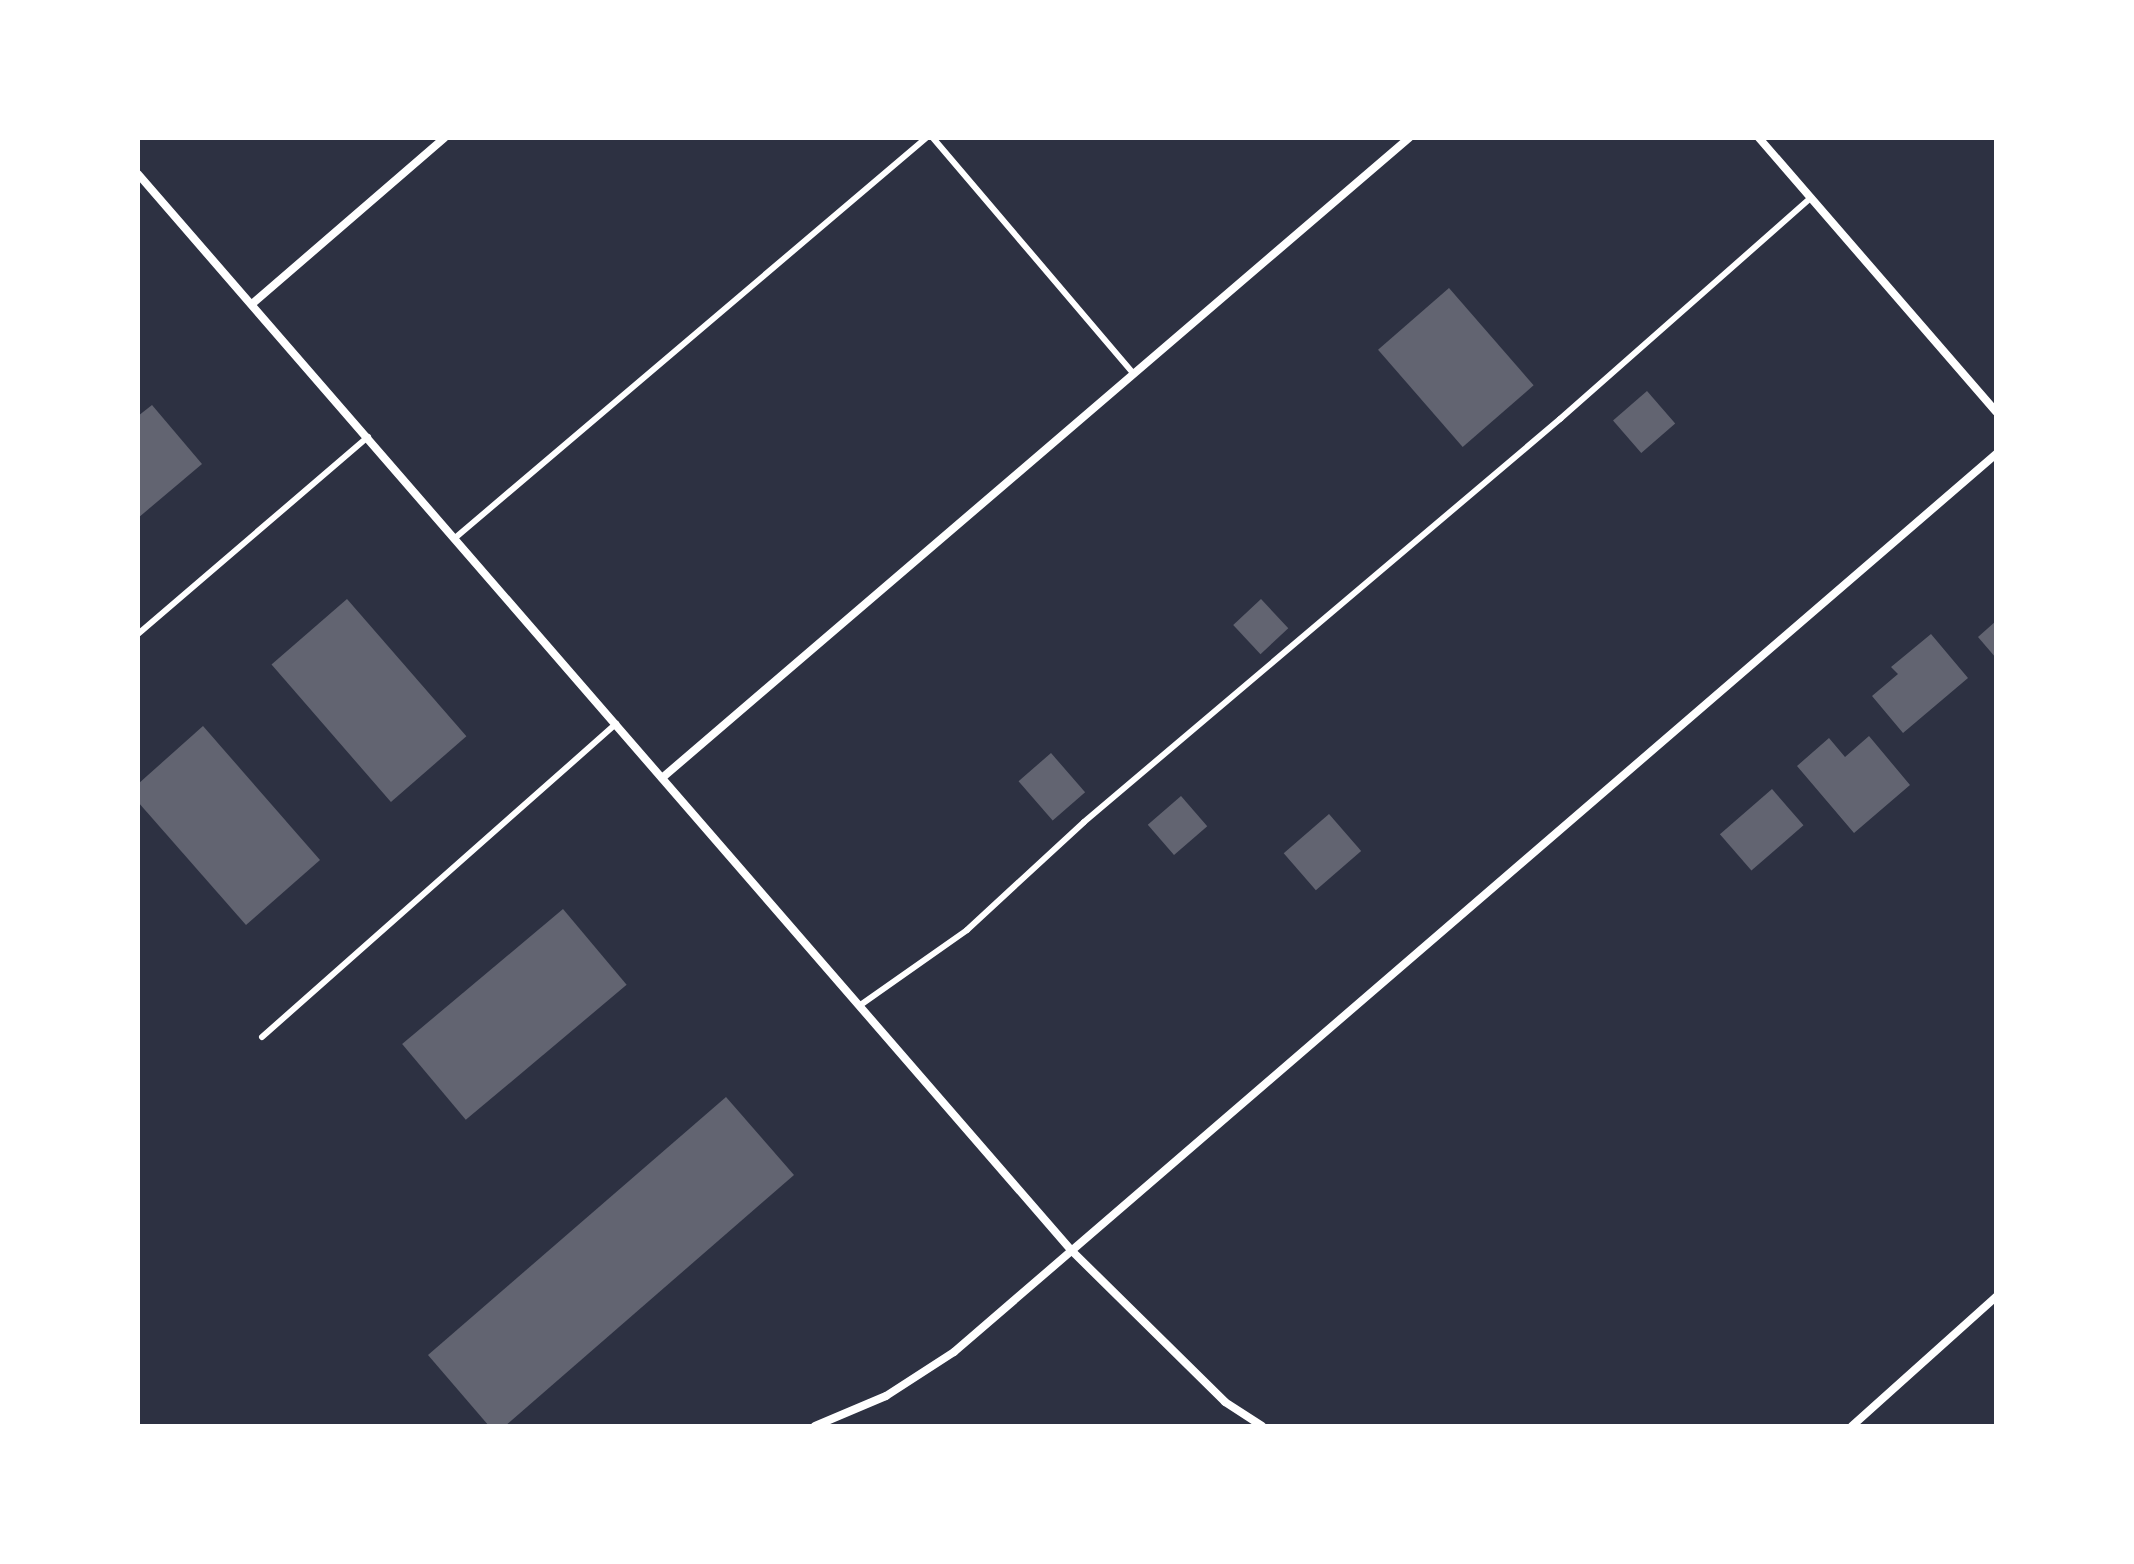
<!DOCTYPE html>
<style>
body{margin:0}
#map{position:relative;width:2134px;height:1564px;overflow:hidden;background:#2d3142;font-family:Commissioner,sans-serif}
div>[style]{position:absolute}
.building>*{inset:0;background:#626471;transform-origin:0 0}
.service>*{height:6px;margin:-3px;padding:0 3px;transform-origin:3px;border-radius:3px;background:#fff}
.minor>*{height:8px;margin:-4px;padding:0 4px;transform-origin:4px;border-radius:4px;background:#fff}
span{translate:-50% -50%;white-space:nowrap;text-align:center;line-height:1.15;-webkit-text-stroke:7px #fff;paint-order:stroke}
.frame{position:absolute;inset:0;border:140px solid #fff;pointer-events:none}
</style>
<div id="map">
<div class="building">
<div style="left:1449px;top:288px;width:129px;height:94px;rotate:49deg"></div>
<div style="left:1647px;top:391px;width:43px;height:45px;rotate:49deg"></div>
<div style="clip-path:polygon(152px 405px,202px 464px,138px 518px,138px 416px)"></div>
<div style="left:347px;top:599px;width:182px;height:100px;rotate:49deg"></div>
<div style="left:1261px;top:599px;width:40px;height:38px;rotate:47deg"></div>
<div style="clip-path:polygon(1996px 621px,1996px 658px,1978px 637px)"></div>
<div style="clip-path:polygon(1931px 634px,1968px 678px,1903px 733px,1872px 696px,1898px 674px,1891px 667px)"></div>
<div style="clip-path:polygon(203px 726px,320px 860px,246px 925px,138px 802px,138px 784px)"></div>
<div style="clip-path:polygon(1869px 736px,1910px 785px,1854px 833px,1797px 766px,1829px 738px,1845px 757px)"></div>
<div style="left:1051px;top:753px;width:52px;height:43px;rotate:49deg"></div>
<div style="left:1772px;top:789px;width:48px;height:69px;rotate:49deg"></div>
<div style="left:1181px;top:796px;width:40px;height:44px;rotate:49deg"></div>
<div style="left:1329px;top:814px;width:49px;height:60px;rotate:49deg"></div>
<div style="left:563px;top:909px;width:99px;height:210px;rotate:50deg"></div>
<div style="clip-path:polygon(726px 1097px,794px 1175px,505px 1426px,489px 1426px,428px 1355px)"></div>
</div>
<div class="service">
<div style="left:933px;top:138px;width:310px;rotate:49.6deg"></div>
<div style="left:455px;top:538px;width:618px;rotate:-40.34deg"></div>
<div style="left:138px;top:634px;width:303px;rotate:-40.6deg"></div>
<div style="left:859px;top:1006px;width:132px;rotate:-35.1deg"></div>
<div style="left:967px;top:930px;width:159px;rotate:-42.7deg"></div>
<div style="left:1084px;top:822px;width:624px;rotate:-40.25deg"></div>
<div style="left:1560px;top:419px;width:334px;rotate:-41.4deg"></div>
<div style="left:262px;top:1037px;width:473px;rotate:-41.5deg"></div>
</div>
<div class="minor">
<div style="left:1759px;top:138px;width:362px;rotate:49.1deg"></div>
<div style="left:138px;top:174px;width:1426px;rotate:49.07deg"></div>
<div style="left:1072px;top:1251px;width:215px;rotate:44.6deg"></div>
<div style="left:1225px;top:1402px;width:44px;rotate:33deg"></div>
<div style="left:252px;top:304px;width:254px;rotate:-40.8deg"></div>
<div style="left:662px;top:778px;width:984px;rotate:-40.59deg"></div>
<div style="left:815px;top:1426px;width:77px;rotate:-22.9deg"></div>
<div style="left:886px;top:1396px;width:81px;rotate:-32.9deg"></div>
<div style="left:954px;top:1352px;width:1376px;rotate:-40.75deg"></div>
<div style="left:1852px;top:1426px;width:193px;rotate:-41.9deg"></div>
</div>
<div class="frame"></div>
</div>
